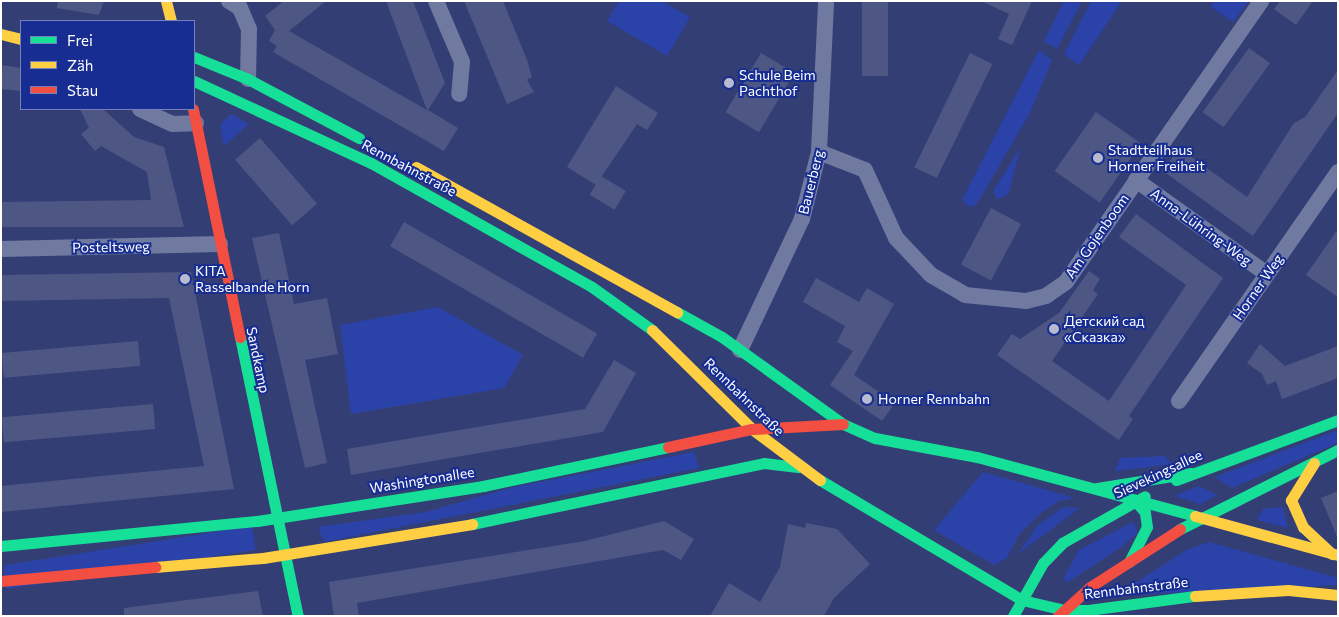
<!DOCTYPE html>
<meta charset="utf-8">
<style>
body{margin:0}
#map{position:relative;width:1339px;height:617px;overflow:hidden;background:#333e75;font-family:Commissioner,sans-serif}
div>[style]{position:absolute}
.green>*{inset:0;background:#2b43a8;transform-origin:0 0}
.building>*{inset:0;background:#4e5784;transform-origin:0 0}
.street>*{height:16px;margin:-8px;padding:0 8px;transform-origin:8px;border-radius:8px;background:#707aa0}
.fast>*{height:11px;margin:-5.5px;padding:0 5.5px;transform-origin:5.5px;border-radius:5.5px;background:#16e098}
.slow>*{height:11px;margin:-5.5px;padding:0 5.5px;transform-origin:5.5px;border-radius:5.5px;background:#ffcf43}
.jam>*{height:11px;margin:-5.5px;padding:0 5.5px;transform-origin:5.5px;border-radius:5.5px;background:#f24e42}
.dots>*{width:14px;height:14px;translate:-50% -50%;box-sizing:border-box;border:2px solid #172d91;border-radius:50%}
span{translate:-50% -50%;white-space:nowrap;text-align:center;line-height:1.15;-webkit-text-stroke:4px #172d91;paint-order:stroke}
.poi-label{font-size:14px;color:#fff}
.left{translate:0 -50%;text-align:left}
.street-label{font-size:14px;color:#fff}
.frame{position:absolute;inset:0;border:2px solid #fff;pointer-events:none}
.legend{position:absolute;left:20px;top:20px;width:175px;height:90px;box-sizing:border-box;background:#172d91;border:1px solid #7481bd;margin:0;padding:6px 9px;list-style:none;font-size:15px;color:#fff}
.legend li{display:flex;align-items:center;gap:10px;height:25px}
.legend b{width:25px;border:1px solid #7481bd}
</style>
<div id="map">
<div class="green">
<div style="clip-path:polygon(619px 1px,662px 1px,690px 17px,667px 56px,607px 21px)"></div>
<div style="clip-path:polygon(1064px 1px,1082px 1px,1057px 49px,1044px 41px)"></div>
<div style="clip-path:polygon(1091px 1px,1122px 1px,1079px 65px,1064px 54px)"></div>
<div style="clip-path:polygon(1214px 1px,1249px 1px,1233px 22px,1211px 7px)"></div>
<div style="clip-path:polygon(1039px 50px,1052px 60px,1029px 115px,976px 205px,969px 207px,962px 200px)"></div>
<div style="clip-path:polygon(231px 114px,249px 124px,224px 146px,220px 125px)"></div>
<div style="clip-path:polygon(1021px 147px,1008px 195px,997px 199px,993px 191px)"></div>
<div style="clip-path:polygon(438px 307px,523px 355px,504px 388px,351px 414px,340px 325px)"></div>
<div style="clip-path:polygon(1338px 430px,1338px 443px,1232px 488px,1215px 477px)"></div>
<div style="clip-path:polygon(694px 452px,699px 468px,324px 542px,318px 527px,425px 512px,514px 487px)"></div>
<div style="clip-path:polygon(1165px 456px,1172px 464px,1115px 471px,1120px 458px)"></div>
<div style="clip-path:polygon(983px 472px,1075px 498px,1059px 501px,1041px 513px,1020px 533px,1007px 558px,994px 565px,934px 530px)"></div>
<div style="clip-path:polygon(1199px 486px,1217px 495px,1200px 504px,1174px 496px)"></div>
<div style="clip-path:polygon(1063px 507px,1080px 508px,1018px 554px,1037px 526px)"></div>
<div style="clip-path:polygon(1283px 507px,1288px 528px,1257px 520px,1263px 509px)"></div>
<div style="clip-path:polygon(1133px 522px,1138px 533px,1120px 548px,1068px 582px,1063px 579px,1079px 550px)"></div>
<div style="left:252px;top:526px;width:24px;height:252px;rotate:81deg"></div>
<div style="clip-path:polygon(1209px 542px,1338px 578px,1338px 585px,1131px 595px,1134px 584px,1188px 549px)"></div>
</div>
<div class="building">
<div style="clip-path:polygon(58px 1px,104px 1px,99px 15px,57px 8px)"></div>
<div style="clip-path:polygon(284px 1px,326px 1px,289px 31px,427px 110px,386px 1px,413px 1px,445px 83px,428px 110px,458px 128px,444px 151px,273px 52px,277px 46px,269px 41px,275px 30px,265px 16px)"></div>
<div style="clip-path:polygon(464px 1px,503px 1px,527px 60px,532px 77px,527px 80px,534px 92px,507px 104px)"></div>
<div style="left:862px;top:1px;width:26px;height:75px"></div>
<div style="clip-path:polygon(981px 1px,1032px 1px,1012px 45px,998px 39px,1009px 14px)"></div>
<div style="clip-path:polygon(1280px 1px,1313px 1px,1296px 25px,1274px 9px)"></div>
<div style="left:1249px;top:48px;width:26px;height:79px;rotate:36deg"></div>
<div style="left:761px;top:53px;width:39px;height:69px;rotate:31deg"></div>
<div style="left:970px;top:53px;width:25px;height:127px;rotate:26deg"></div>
<div style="clip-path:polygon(1px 65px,21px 68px,21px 91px,1px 89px)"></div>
<div style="clip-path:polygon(1338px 70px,1338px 113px,1253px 236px,1163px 171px,1179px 148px,1247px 197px,1294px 123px,1305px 117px)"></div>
<div style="clip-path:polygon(616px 86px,658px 113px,647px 130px,637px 124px,596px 185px,567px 167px)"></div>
<div style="clip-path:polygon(80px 109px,103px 109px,134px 137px,164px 147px,184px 227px,1px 227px,1px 202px,151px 200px,147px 172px,101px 146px,95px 151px,81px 134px,89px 128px)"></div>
<div style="left:1096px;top:112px;width:55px;height:72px;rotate:35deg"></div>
<div style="left:260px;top:138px;width:87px;height:33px;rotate:49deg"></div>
<div style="left:601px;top:176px;width:29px;height:22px;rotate:31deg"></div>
<div style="left:991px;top:208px;width:34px;height:64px;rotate:28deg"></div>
<div style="clip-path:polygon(1136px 214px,1223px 278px,1129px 416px,1133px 419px,1119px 440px,997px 355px,1012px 334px,1020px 339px,1059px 313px,1089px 271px,1100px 279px,1093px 290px,1098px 294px,1052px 361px,1109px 401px,1186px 285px,1119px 237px)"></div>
<div style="left:404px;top:222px;width:223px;height:28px;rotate:30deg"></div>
<div style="clip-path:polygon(1338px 229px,1338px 297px,1306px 275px)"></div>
<div style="clip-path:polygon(279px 233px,294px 304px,327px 298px,338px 354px,305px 360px,327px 463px,305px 468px,252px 238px)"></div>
<div style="clip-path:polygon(191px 272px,234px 489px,1px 512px,1px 486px,204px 466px,169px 298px,1px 301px,1px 275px)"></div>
<div style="clip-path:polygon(816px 278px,859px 302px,867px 288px,894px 304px,854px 375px,895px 403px,882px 421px,830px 385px,853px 351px,837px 342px,845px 326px,803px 302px)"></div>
<div style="left:138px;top:341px;width:25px;height:137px;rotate:85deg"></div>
<div style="clip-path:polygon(1260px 344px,1285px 366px,1338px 346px,1338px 378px,1282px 399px,1276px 381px,1267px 385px,1262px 374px,1247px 363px)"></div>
<div style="clip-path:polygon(614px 360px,636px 373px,603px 432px,351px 475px,347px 449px,585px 409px)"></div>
<div style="left:153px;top:404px;width:25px;height:152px;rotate:85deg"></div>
<div style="clip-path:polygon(1338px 491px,1338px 539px,1321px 498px)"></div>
<div style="clip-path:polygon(664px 521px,694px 539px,681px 560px,663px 550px,357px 603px,359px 616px,334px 616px,329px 582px,585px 541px)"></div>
<div style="clip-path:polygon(806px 523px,837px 529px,870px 564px,834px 598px,824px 616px,710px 616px,729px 583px,760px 602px,780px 567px,788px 524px,805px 528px)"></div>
<div style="clip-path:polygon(258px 591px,263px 616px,124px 616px,124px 608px)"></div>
</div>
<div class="street">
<div style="left:229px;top:1px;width:13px;rotate:32deg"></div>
<div style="left:240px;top:8px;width:23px;rotate:67deg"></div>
<div style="left:249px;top:29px;width:50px;rotate:91.1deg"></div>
<div style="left:436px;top:1px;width:66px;rotate:66.9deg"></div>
<div style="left:462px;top:62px;width:32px;rotate:95deg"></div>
<div style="left:140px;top:109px;width:35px;rotate:25deg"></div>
<div style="left:172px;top:124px;width:24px;rotate:-2deg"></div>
<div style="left:819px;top:152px;width:49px;rotate:21.4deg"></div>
<div style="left:865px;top:170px;width:75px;rotate:65.5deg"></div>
<div style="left:896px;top:238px;width:51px;rotate:46.6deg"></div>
<div style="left:931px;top:275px;width:39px;rotate:30deg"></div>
<div style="left:965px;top:295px;width:61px;rotate:5.6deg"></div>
<div style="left:1026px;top:301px;width:21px;rotate:-14deg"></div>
<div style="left:1046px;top:296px;width:24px;rotate:-35deg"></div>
<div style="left:1066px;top:282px;width:342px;rotate:-55.2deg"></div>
<div style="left:1136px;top:180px;width:161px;rotate:35.7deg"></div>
<div style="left:1px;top:249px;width:219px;rotate:-1.3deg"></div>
<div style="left:740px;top:350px;width:145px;rotate:-64.7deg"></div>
<div style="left:802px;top:219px;width:69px;rotate:-75.8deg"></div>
<div style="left:819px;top:152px;width:151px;rotate:-87.3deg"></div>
<div style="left:1179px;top:401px;width:279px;rotate:-55.2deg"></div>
</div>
<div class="fast">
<div style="left:194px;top:57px;width:58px;rotate:22.2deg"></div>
<div style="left:248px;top:79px;width:126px;rotate:28deg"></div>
<div style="left:194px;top:81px;width:195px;rotate:24.9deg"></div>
<div style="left:371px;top:163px;width:253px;rotate:29.3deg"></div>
<div style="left:592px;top:287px;width:74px;rotate:35.6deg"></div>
<div style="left:677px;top:312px;width:51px;rotate:29.1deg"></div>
<div style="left:722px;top:337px;width:149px;rotate:35.7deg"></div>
<div style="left:843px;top:424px;width:35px;rotate:24deg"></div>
<div style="left:875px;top:438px;width:104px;rotate:10.6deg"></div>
<div style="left:977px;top:457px;width:226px;rotate:15.1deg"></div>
<div style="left:240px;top:337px;width:285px;rotate:78.3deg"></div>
<div style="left:820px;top:480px;width:235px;rotate:30.7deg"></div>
<div style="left:1022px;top:600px;width:43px;rotate:13.4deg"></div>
<div style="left:1064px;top:610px;width:24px"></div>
<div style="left:1088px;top:610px;width:108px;rotate:-7.5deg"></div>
<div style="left:1176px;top:480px;width:173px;rotate:-20.3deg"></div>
<div style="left:1097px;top:488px;width:95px;rotate:-9.1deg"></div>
<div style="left:472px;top:524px;width:298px;rotate:-11.8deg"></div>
<div style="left:764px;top:463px;width:34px;rotate:7deg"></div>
<div style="left:1180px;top:529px;width:177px;rotate:-26.6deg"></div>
<div style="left:1px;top:546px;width:257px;rotate:-5.6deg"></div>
<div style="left:257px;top:521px;width:229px;rotate:-8.8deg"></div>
<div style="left:483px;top:486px;width:189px;rotate:-11.9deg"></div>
<div style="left:1129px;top:562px;width:39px;rotate:-63deg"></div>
<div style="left:1147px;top:527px;width:15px;rotate:-98deg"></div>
<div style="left:1145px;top:512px;width:15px;rotate:-132deg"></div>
<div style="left:1013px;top:616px;width:61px;rotate:-60.5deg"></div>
<div style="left:1043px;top:563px;width:28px;rotate:-46deg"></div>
<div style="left:1062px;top:543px;width:95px;rotate:-29.5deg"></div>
</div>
<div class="slow">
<div style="left:166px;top:1px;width:21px;rotate:76deg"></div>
<div style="left:1px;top:34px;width:21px;rotate:14deg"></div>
<div style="left:416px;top:167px;width:299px;rotate:29.1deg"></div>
<div style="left:652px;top:330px;width:141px;rotate:44.7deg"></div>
<div style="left:752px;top:429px;width:85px;rotate:36.9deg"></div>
<div style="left:1314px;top:463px;width:44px;rotate:121.9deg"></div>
<div style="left:1291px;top:500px;width:30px;rotate:66deg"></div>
<div style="left:1303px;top:527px;width:40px;rotate:43deg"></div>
<div style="left:1195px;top:516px;width:148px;rotate:15.3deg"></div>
<div style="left:155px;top:567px;width:108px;rotate:-4.8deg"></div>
<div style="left:263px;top:558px;width:212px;rotate:-9.2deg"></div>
<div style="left:1195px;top:596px;width:93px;rotate:-3.7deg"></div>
<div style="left:1288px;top:590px;width:50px;rotate:5.7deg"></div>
</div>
<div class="jam">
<div style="left:193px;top:109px;width:233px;rotate:78.4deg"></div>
<div style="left:668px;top:447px;width:86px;rotate:-12.1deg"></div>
<div style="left:752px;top:429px;width:91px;rotate:-3.1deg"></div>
<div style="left:1px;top:581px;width:155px;rotate:-5.2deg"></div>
<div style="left:1058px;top:616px;width:43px;rotate:-42.2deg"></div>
<div style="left:1090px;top:587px;width:107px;rotate:-32.8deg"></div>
</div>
<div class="dots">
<div style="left:729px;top:83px;background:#b8bbcf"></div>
<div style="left:1098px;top:158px;background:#b8bbcf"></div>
<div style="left:185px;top:279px;background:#b8bbcf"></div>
<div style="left:1054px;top:329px;background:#b8bbcf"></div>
<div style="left:867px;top:399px;background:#b8bbcf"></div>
</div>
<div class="poi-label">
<span class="left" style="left:739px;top:83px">Schule Beim<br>Pachthof</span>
<span class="left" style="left:1108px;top:158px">Stadtteilhaus<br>Horner Freiheit</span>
<span class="left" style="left:195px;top:279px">KITA<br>Rasselbande Horn</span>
<span class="left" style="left:1064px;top:329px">Детский сад<br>«Сказка»</span>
<span class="left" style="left:878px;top:399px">Horner Rennbahn</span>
</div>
<div class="street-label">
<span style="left:409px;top:168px;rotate:28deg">Rennbahnstraße</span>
<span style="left:811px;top:182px;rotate:-76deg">Bauerberg</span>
<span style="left:1201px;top:227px;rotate:36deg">Anna-Lühring-Weg</span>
<span style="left:1097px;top:236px;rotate:-55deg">Am Gojenboom</span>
<span style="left:111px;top:247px;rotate:-1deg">Posteltsweg</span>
<span style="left:1258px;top:287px;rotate:-55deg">Horner Weg</span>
<span style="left:258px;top:360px;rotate:78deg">Sandkamp</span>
<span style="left:744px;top:397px;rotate:44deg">Rennbahnstraße</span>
<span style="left:1158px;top:474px;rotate:-25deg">Sievekingsallee</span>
<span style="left:422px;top:480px;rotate:-9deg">Washingtonallee</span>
<span style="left:1136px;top:588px;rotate:-7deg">Rennbahnstraße</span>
</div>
<div class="frame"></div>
<ul class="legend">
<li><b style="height:6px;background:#16e098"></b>Frei</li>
<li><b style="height:6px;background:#ffcf43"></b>Zäh</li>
<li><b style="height:6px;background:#f24e42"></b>Stau</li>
</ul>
</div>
